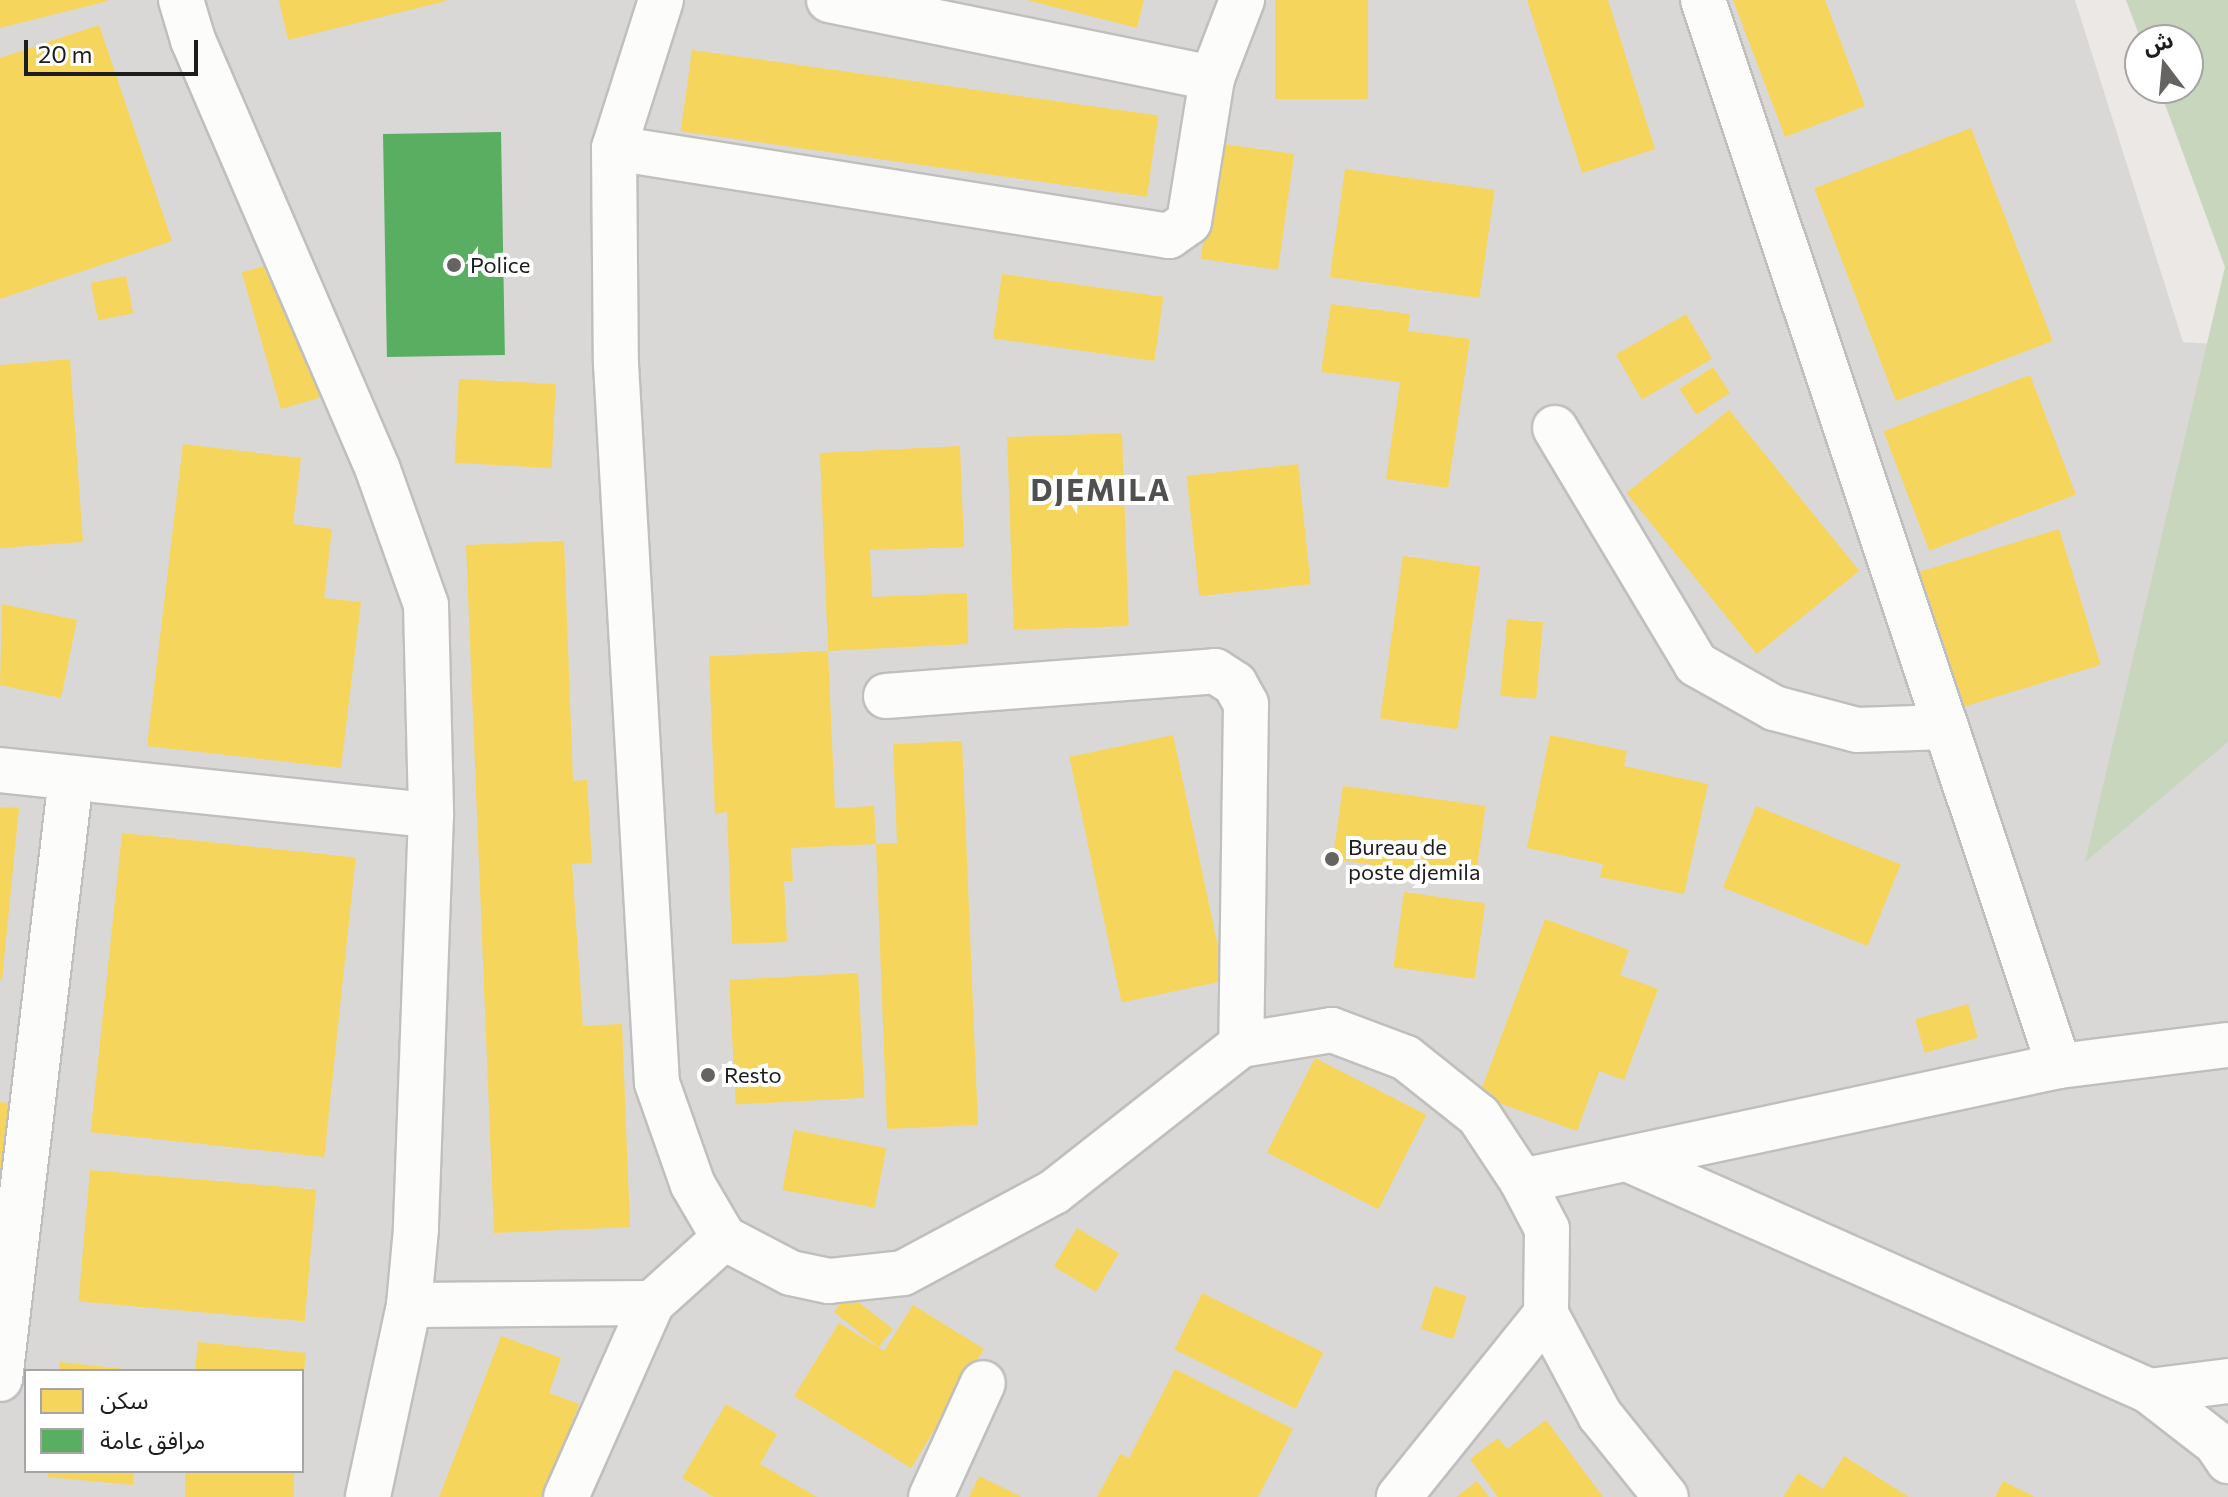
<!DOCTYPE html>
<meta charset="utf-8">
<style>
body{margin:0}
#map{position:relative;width:2228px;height:1497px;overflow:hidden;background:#ebe8e5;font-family:Commissioner,"Noto Sans Arabic",sans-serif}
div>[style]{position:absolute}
.residential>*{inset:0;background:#dad8d7}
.forest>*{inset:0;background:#c7d6bd}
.homes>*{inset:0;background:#f6d55c;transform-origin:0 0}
.public>*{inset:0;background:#5aae61;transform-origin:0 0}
.roads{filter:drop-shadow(2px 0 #c1bfbe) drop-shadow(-2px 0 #c1bfbe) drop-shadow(0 2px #c1bfbe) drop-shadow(0 -2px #c1bfbe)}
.minor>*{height:44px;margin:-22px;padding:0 22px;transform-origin:22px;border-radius:22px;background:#fcfcfb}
.dots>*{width:22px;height:22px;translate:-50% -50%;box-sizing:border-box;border:4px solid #fff;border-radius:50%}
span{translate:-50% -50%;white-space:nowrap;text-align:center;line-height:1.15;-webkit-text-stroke:8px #fff;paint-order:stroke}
.poi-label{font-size:22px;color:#1d1d1d}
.left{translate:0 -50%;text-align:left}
.district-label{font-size:30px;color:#505050;font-weight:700;letter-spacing:2px}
.legend{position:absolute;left:24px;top:1369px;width:280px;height:104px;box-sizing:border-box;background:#fff;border:2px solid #a5a5a5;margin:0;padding:10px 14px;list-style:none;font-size:24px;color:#1d1d1d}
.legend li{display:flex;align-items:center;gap:16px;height:40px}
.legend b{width:40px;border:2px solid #a5a5a5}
.north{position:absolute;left:2124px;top:24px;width:80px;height:80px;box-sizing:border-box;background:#fff;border:2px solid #a5a5a5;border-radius:50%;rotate:344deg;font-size:22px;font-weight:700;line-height:32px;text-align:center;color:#1d1d1d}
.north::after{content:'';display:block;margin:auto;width:28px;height:36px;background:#656463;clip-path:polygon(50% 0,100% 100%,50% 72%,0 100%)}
.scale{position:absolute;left:24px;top:40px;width:174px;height:36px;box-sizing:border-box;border:4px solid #1d1d1d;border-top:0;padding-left:10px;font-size:24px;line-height:28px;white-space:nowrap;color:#1d1d1d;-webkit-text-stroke:6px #fff;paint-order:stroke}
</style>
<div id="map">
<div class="residential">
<div style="clip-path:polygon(evenodd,0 0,2075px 0,2183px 342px,2228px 345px,2228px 1497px,0 1497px,0 0,26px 1371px,302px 1371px,302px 1471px,26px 1471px,26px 1371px)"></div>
</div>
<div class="forest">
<div style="clip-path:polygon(2126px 0,2228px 0,2228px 742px,2085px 862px,2225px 267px,2159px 88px,2188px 88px,2188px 40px,2141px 40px)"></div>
</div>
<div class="homes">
<div style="clip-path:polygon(0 0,108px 0,108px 1px,0 28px)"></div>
<div style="clip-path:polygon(279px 0,446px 0,446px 1px,288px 40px)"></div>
<div style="clip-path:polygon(1027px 0,1144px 0,1137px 28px)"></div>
<div style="left:1275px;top:0;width:93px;height:99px"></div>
<div style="clip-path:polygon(1527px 0,1608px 0,1655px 149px,1582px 173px)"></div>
<div style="clip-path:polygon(1733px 0,1825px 0,1865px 106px,1785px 137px)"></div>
<div style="clip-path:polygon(99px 25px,172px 241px,0 299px,0 58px)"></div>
<div style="left:692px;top:50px;width:471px;height:82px;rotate:8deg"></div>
<div style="left:1971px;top:128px;width:228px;height:168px;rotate:69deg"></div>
<div style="left:1217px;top:143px;width:78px;height:117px;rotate:8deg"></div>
<div style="left:1345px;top:169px;width:151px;height:109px;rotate:8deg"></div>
<div style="left:285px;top:260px;width:142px;height:45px;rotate:74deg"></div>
<div style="left:1002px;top:274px;width:163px;height:65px;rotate:8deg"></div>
<div style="left:126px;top:276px;width:38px;height:36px;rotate:79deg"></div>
<div style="clip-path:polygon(1331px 304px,1410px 314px,1408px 331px,1470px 339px,1448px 488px,1386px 479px,1400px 382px,1321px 372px)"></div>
<div style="left:1686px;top:314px;width:52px;height:81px;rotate:60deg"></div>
<div style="clip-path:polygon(70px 359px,83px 542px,0 548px,0 365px)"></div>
<div style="left:1713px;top:367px;width:31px;height:40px;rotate:57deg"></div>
<div style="left:2030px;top:375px;width:128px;height:157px;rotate:69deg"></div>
<div style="left:459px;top:379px;width:97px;height:84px;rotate:3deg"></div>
<div style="left:1729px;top:410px;width:207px;height:132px;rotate:51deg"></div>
<div style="left:1122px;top:433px;width:193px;height:115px;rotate:88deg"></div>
<div style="clip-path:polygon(183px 444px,301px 458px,293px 524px,332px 529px,324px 598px,361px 602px,341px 768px,147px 746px)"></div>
<div style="clip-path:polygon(960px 446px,964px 547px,870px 550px,872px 597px,967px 593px,968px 644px,828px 651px,820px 453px)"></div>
<div style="left:1298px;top:464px;width:121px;height:112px;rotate:84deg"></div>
<div style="left:2059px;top:529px;width:142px;height:151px;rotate:73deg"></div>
<div style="clip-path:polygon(564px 541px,573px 781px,587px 780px,592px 863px,572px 864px,583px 1026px,622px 1024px,630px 1227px,494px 1233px,466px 545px)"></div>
<div style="left:1403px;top:556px;width:78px;height:164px;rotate:8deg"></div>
<div style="clip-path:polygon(2px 604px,77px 620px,61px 698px,0 685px)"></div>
<div style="left:1507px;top:619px;width:36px;height:77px;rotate:5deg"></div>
<div style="clip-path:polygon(828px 651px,835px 808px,874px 806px,876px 844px,791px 848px,793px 881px,784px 881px,787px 942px,732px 944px,727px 812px,715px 814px,709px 656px)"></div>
<div style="left:1173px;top:735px;width:251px;height:106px;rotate:78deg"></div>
<div style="clip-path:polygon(1550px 735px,1627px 751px,1624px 766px,1708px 784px,1684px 894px,1600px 877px,1603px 864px,1527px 848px)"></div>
<div style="clip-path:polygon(962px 741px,978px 1125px,887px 1129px,876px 844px,897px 843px,893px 744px)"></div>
<div style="left:1343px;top:786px;width:144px;height:74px;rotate:8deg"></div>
<div style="left:1756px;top:806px;width:156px;height:88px;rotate:22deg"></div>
<div style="clip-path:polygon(0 807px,19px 808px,2px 980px,0 980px)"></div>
<div style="left:122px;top:833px;width:235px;height:301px;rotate:6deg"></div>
<div style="left:1404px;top:892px;width:82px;height:76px;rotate:8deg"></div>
<div style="clip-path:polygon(1545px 919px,1629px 950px,1620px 975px,1658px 989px,1624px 1080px,1599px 1071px,1577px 1131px,1479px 1096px)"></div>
<div style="left:858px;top:973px;width:125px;height:129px;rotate:87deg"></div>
<div style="left:1968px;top:1004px;width:35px;height:55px;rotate:74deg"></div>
<div style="left:1315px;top:1058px;width:125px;height:106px;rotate:27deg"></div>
<div style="clip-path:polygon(0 1102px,15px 1104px,0 1235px)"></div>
<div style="left:794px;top:1130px;width:94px;height:61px;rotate:11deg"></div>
<div style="left:90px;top:1170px;width:227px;height:132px;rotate:5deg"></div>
<div style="left:1077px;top:1228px;width:49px;height:45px;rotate:31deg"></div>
<div style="left:1434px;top:1286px;width:34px;height:45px;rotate:17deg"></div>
<div style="left:1202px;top:1293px;width:135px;height:63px;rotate:26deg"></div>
<div style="left:848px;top:1294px;width:57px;height:23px;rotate:38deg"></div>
<div style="clip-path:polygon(913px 1305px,984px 1349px,911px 1468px,794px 1396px,839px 1323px,884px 1351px)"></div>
<div style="clip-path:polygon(501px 1336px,561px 1358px,549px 1393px,579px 1404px,544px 1497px,439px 1497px)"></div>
<div style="clip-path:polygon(198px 1342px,306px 1353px,304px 1371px,195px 1371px)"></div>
<div style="clip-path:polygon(60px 1362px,124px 1369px,123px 1371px,59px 1371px)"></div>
<div style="clip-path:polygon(1175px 1369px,1293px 1429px,1258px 1497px,1097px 1497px,1120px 1454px,1129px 1458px)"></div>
<div style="clip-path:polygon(726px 1404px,777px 1434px,760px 1464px,817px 1497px,714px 1497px,682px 1478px)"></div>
<div style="clip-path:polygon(1546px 1420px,1603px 1497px,1498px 1497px,1470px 1459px,1498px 1438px,1507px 1449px)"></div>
<div style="clip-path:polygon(1844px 1456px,1909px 1497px,1783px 1497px,1798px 1473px,1823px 1489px)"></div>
<div style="clip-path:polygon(48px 1471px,134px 1471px,133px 1485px,48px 1477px)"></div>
<div style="left:185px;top:1471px;width:109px;height:26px"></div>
<div style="clip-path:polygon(979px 1476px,1022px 1497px,969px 1497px)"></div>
<div style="clip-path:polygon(1477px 1481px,1489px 1497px,1456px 1497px)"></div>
<div style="clip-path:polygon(2003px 1481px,2035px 1497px,1995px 1497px)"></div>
</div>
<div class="public">
<div style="left:501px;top:132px;width:223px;height:118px;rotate:89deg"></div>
</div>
<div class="roads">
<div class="minor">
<div style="left:181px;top:0;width:42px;rotate:73.3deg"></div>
<div style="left:193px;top:40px;width:468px;rotate:66.7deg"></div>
<div style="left:378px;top:470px;width:143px;rotate:70.4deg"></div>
<div style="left:426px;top:605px;width:210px;rotate:88.6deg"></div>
<div style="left:431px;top:815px;width:414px;rotate:92.1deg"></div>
<div style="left:416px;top:1229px;width:76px;rotate:95.3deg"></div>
<div style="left:409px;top:1305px;width:196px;rotate:102.1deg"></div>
<div style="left:661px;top:0;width:155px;rotate:107.6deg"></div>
<div style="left:614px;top:148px;width:216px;rotate:89.5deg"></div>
<div style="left:616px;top:364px;width:720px;rotate:86.74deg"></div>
<div style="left:657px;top:1083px;width:108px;rotate:70.6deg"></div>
<div style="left:693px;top:1185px;width:61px;rotate:59.7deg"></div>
<div style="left:724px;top:1238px;width:76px;rotate:27.6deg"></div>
<div style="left:791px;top:1273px;width:39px;rotate:12deg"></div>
<div style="left:829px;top:1281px;width:74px;rotate:-6.2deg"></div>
<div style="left:903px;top:1273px;width:171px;rotate:-28.2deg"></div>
<div style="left:1054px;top:1192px;width:238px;rotate:-38.2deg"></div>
<div style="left:1241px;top:1045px;width:92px;rotate:-9.4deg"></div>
<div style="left:1332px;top:1030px;width:79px;rotate:20.7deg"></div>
<div style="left:1406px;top:1058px;width:93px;rotate:38.5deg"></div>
<div style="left:1479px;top:1116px;width:78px;rotate:56.5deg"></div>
<div style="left:1522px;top:1181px;width:54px;rotate:62.5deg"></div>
<div style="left:1547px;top:1229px;width:85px;rotate:90.7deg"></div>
<div style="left:1546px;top:1314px;width:235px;rotate:128.8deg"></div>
<div style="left:829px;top:0;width:391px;rotate:11.5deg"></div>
<div style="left:1703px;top:0;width:1124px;rotate:71.53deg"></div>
<div style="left:614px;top:148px;width:562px;rotate:9.01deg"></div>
<div style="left:1169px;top:236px;width:24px;rotate:-35deg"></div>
<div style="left:1189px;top:222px;width:146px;rotate:-80.9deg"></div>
<div style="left:1212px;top:78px;width:84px;rotate:-69deg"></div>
<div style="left:1555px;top:428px;width:275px;rotate:59.1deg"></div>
<div style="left:1696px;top:664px;width:90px;rotate:29.4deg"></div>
<div style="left:1774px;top:708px;width:86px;rotate:14.8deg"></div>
<div style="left:1857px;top:730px;width:89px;rotate:-1.9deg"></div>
<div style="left:886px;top:696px;width:330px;rotate:-4.3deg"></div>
<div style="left:1215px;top:671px;width:24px;rotate:33deg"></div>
<div style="left:1235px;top:684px;width:23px;rotate:61deg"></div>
<div style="left:1246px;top:704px;width:341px;rotate:90.8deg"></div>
<div style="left:0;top:770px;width:433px;rotate:6deg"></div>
<div style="left:1629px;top:1160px;width:569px;rotate:23.95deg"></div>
<div style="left:2149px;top:1391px;width:85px;rotate:37.8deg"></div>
<div style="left:2216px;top:1443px;width:22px;rotate:56deg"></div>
<div style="left:1522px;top:1181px;width:549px;rotate:-12.09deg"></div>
<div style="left:2059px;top:1066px;width:170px;rotate:-7.1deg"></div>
<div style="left:409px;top:1305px;width:243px;rotate:-0.5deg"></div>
<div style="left:652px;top:1303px;width:97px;rotate:-42.1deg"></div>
<div style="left:1546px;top:1314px;width:115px;rotate:61.9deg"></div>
<div style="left:1600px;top:1415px;width:105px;rotate:51.2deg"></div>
<div style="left:0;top:1379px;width:605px;rotate:-83.26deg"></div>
<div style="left:2149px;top:1391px;width:80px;rotate:-7.2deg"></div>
<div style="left:566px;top:1497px;width:212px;rotate:-66.1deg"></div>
<div style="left:931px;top:1497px;width:125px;rotate:-65.5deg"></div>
</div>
</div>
<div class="dots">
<div style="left:454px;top:265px;background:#656463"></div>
<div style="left:1332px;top:859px;background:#656463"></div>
<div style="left:708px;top:1075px;background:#656463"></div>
</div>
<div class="poi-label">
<span class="left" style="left:470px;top:265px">Police</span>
<span class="left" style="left:1348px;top:859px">Bureau de<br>poste djemila</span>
<span class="left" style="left:724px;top:1075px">Resto</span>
</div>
<div class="district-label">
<span style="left:1101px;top:489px">DJEMILA</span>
</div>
<ul class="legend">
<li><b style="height:22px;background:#f6d55c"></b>سكن</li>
<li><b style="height:22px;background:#5aae61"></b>مرافق عامة</li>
</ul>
<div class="north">ش</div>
<div class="scale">20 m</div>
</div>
